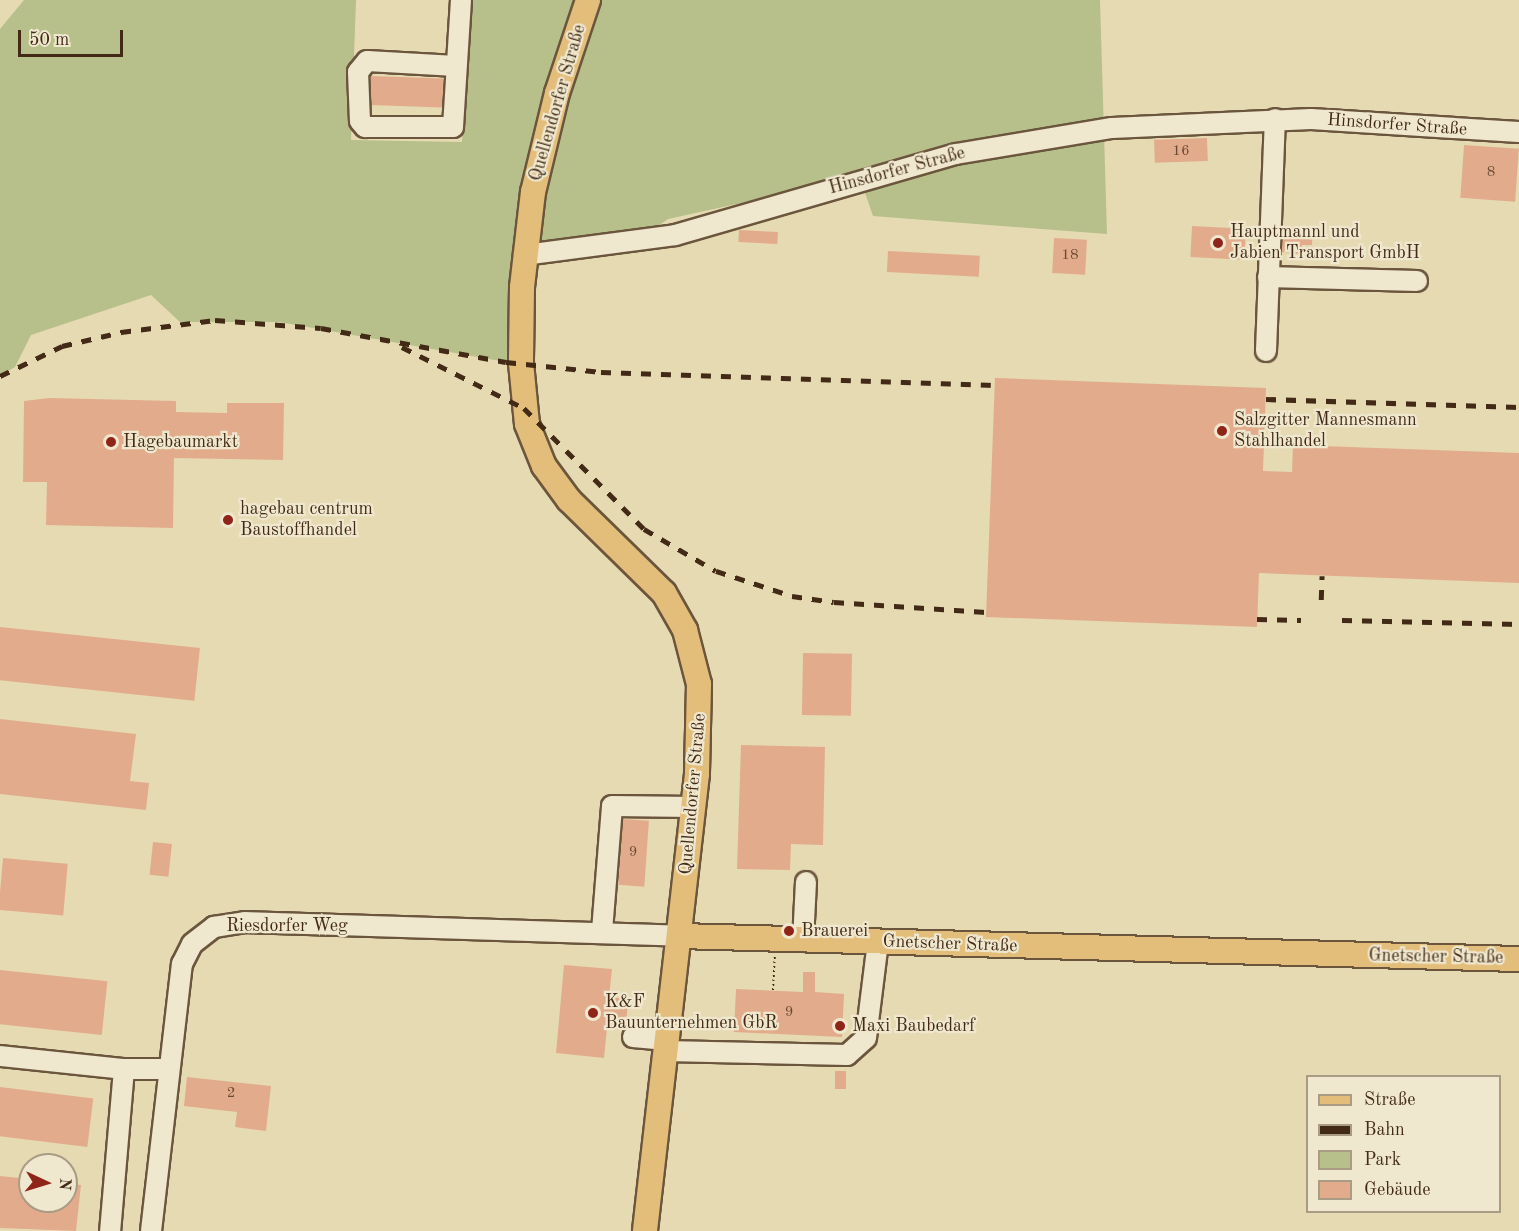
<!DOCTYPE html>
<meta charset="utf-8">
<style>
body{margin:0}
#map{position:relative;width:1519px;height:1231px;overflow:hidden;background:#e6dab3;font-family:"Old Standard TT",serif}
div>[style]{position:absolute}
.green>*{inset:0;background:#b7bf8b}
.building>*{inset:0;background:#e2ac8c;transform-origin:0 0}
.path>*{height:2px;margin-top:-1px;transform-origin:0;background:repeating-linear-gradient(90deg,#422a16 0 1.5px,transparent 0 4.5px)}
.roads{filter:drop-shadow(2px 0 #6b563d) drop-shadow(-2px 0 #6b563d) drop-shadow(0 2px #6b563d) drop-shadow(0 -2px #6b563d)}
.minor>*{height:20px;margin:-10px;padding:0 10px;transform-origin:10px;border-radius:10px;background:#efe7ce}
.major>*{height:24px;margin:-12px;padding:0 12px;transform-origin:12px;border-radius:12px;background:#e3bd7a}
.rail>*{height:4.5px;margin-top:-2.25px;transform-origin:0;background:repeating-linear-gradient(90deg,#422a16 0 10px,transparent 0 20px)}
.dots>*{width:16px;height:16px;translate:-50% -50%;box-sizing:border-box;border:3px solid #efe7ce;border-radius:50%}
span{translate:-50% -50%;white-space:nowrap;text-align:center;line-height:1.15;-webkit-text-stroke:4.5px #efe7ce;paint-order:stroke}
.number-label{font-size:15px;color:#6a4a34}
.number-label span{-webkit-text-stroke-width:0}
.street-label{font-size:18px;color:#422a16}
.poi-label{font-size:18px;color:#422a16}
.left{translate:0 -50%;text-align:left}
.legend{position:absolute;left:1306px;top:1075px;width:195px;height:138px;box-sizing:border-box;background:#efe7ce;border:2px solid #aa9b84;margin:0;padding:8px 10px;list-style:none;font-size:18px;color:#422a16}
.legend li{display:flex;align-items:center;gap:12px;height:30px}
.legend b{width:30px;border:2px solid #aa9b84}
.north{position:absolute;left:18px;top:1153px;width:60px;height:60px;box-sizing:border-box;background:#efe7ce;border:2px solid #aa9b84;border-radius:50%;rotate:94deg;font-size:16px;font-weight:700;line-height:24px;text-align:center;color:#422a16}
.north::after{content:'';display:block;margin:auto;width:21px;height:27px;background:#8f2418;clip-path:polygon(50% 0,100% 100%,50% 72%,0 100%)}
.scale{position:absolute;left:18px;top:30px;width:105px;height:27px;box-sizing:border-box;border:3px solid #422a16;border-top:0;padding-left:8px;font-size:18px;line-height:21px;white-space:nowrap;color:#422a16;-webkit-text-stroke:4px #efe7ce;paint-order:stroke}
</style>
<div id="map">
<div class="green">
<div style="clip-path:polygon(24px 0,356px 0,351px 140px,462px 142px,471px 0,1100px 0,1107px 234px,873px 216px,863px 187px,800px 190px,668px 219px,648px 233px,538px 247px,513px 354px,506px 362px,279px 322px,180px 322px,151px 295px,31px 335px,15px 367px,0 376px,0 29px)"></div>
</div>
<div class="building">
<div style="left:370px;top:76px;width:74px;height:29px;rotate:2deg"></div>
<div style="left:1207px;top:138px;width:23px;height:53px;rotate:88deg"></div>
<div style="left:1464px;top:145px;width:55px;height:53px;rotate:4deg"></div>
<div style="left:1192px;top:226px;width:54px;height:31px;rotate:3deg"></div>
<div style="clip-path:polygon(1283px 227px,1313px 229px,1312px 245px,1302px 245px,1301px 254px,1282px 252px)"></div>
<div style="left:739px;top:230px;width:39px;height:12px;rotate:3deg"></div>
<div style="left:1054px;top:238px;width:33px;height:35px;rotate:3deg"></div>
<div style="left:888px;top:251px;width:92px;height:21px;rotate:3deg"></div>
<div style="clip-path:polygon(995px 378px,1266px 388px,1263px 471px,1292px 472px,1293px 445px,1519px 453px,1519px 583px,1259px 573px,1257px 627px,986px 617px)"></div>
<div style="clip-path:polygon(49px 398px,176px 401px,176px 412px,227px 413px,227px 403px,284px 403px,283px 460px,174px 458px,173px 528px,46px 525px,47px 482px,23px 482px,24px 401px)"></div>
<div style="left:0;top:627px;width:201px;height:53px;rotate:6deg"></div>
<div style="left:803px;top:653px;width:49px;height:62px;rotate:1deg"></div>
<div style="clip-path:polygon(0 719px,136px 734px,130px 781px,149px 783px,146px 810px,0 794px)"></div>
<div style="clip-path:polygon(741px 745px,825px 747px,823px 845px,791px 844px,790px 870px,737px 869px)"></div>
<div style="left:623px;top:819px;width:26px;height:66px;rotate:4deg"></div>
<div style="left:153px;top:842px;width:19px;height:33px;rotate:6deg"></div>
<div style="left:3px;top:858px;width:65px;height:52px;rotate:5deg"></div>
<div style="clip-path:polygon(564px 965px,612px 969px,609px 997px,628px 999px,626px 1028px,607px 1028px,604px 1058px,556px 1053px)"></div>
<div style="left:0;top:970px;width:108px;height:54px;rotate:6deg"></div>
<div style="clip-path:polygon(803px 972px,815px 972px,815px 992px,844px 994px,842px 1037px,734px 1032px,736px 989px,803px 992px)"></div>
<div style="left:835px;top:1071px;width:11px;height:18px"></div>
<div style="clip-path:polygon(187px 1077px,271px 1086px,266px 1131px,235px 1127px,237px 1112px,184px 1106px)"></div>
<div style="left:0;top:1087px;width:94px;height:49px;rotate:7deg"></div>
<div style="clip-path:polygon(0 1176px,30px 1179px,30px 1201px,66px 1201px,66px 1183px,81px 1185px,76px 1231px,0 1228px)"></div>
</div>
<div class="path">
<div style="left:773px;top:990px;width:33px;rotate:-87deg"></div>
</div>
<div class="roads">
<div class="minor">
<div style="left:456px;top:66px;width:89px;rotate:-176.8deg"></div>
<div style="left:367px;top:61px;width:14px;rotate:129deg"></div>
<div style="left:358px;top:72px;width:49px;rotate:87.7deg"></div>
<div style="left:360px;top:121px;width:8px;rotate:50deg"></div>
<div style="left:365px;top:127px;width:88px"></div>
<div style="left:453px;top:127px;width:127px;rotate:-86.4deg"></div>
<div style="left:524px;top:255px;width:152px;rotate:-7.5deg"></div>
<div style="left:675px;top:235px;width:292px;rotate:-16.1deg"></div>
<div style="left:956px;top:154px;width:158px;rotate:-9.5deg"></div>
<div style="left:1112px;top:128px;width:199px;rotate:-2.6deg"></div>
<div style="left:1311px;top:119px;width:208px;rotate:3.6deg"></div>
<div style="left:1268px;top:277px;width:149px;rotate:1.5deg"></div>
<div style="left:1266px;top:351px;width:232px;rotate:-87.8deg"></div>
<div style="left:602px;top:931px;width:125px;rotate:-85.4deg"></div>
<div style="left:612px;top:806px;width:82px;rotate:0.7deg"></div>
<div style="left:803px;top:941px;width:59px;rotate:-87.1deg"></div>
<div style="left:633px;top:1037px;width:34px;rotate:5deg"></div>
<div style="left:666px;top:1051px;width:181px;rotate:1.3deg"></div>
<div style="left:847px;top:1055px;width:25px;rotate:-42deg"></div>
<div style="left:866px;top:1038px;width:97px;rotate:-82.9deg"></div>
<div style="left:0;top:1056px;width:125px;rotate:6deg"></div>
<div style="left:124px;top:1069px;width:163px;rotate:94.9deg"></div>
<div style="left:124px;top:1069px;width:45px"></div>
<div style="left:151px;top:1231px;width:269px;rotate:-83.4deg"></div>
<div style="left:182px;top:964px;width:22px;rotate:-63deg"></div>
<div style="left:192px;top:944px;width:28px;rotate:-38deg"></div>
<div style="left:214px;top:927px;width:31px;rotate:-9deg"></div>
<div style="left:245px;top:922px;width:434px;rotate:1.8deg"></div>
</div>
<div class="major">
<div style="left:588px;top:0;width:98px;rotate:108.4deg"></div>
<div style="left:557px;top:93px;width:102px;rotate:103.6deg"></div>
<div style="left:533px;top:192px;width:96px;rotate:96.6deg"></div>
<div style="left:522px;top:287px;width:76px;rotate:90.8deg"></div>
<div style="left:521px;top:363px;width:61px;rotate:84.4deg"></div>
<div style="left:527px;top:424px;width:45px;rotate:68deg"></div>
<div style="left:544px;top:466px;width:42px;rotate:53.7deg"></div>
<div style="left:569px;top:500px;width:133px;rotate:44.4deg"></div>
<div style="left:664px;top:593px;width:43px;rotate:60.4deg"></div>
<div style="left:685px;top:630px;width:56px;rotate:75.5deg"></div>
<div style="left:699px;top:684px;width:90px;rotate:91.3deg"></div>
<div style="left:697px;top:774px;width:460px;rotate:96.5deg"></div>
<div style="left:679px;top:936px;width:840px;rotate:1.57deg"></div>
</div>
</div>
<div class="rail">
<div style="left:402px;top:347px;width:136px;rotate:26.6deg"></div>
<div style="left:524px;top:408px;width:170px;rotate:45.2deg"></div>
<div style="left:644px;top:529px;width:83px;rotate:30.3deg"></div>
<div style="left:716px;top:571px;width:80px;rotate:18.2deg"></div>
<div style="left:792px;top:596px;width:42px;rotate:8.1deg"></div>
<div style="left:834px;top:602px;width:152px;rotate:3.8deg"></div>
<div style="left:0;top:376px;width:69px;rotate:-25.8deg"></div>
<div style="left:62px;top:346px;width:61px;rotate:-13.3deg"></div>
<div style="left:121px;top:332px;width:95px;rotate:-7.3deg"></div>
<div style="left:215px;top:320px;width:106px;rotate:4.3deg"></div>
<div style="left:321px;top:328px;width:188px;rotate:10.4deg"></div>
<div style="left:506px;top:362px;width:96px;rotate:6deg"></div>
<div style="left:601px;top:372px;width:394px;rotate:1.9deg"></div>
<div style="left:1266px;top:399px;width:253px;rotate:1.8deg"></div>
<div style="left:1321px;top:600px;width:24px;rotate:-88deg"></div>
<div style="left:1257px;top:619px;width:44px;rotate:1.3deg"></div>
<div style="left:1342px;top:620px;width:177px;rotate:1.3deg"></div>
</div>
<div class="dots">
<div style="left:1218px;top:243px;background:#8f2418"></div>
<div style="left:1222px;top:431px;background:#8f2418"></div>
<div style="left:111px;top:442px;background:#8f2418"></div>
<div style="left:228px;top:520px;background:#8f2418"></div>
<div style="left:789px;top:931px;background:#8f2418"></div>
<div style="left:593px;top:1013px;background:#8f2418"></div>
<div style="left:840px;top:1026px;background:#8f2418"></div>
</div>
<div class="number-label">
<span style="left:1181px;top:152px">16</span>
<span style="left:1491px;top:173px">8</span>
<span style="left:1070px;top:256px">18</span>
<span style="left:633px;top:853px">9</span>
<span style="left:789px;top:1013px">9</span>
<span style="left:231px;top:1094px">2</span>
</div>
<div class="street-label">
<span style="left:558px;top:103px;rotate:-74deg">Quellendorfer Straße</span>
<span style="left:1397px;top:125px;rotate:4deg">Hinsdorfer Straße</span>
<span style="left:897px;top:171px;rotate:-15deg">Hinsdorfer Straße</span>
<span style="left:693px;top:794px;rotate:-85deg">Quellendorfer Straße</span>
<span style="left:287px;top:926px">Riesdorfer Weg</span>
<span style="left:950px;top:944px;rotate:2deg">Gnetscher Straße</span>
<span style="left:1436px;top:957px;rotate:1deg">Gnetscher Straße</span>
</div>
<div class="poi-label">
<span class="left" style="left:1230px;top:243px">Hauptmannl und<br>Jabien Transport GmbH</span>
<span class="left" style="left:1234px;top:431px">Salzgitter Mannesmann<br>Stahlhandel</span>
<span class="left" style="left:123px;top:442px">Hagebaumarkt</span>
<span class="left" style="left:240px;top:520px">hagebau centrum<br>Baustoffhandel</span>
<span class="left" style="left:801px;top:931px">Brauerei</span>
<span class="left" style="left:605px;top:1013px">K&amp;F<br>Bauunternehmen GbR</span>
<span class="left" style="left:852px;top:1026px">Maxi Baubedarf</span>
</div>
<ul class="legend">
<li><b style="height:8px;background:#e3bd7a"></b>Straße</li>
<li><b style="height:8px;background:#422a16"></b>Bahn</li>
<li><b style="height:16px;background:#b7bf8b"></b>Park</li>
<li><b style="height:16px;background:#e2ac8c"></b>Gebäude</li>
</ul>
<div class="north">N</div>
<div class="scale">50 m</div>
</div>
